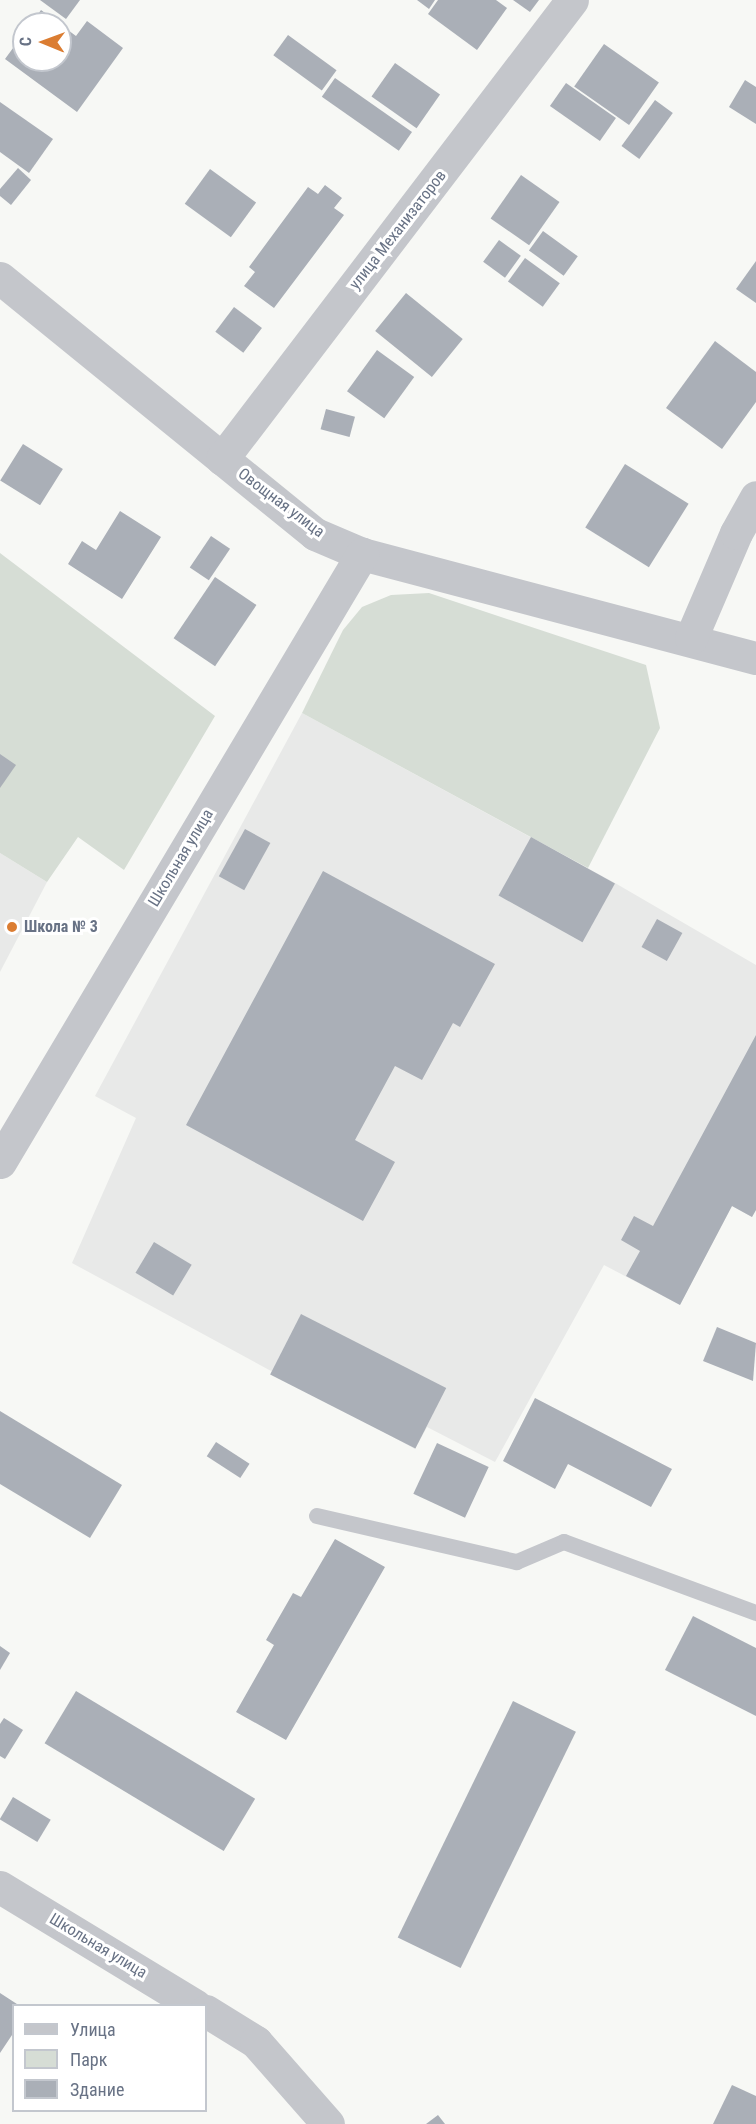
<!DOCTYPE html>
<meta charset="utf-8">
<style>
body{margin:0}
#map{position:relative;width:756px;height:2124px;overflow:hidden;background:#f7f8f5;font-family:"Roboto Condensed",sans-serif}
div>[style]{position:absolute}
.built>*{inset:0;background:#e8e9e8}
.green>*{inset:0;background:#d6ddd5}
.building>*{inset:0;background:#aaafb7;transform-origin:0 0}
.lane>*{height:16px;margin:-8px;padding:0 8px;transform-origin:8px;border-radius:8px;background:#c4c6cb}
.street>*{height:33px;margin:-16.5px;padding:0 16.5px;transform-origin:16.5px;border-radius:16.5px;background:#c4c6cb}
.dots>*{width:16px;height:16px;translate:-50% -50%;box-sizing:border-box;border:3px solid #fff;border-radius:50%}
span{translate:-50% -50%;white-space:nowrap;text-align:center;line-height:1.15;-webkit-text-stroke:6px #fff;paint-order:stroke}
.street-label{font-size:16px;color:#687285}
.poi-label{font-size:16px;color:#687285;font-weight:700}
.left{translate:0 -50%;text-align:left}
.legend{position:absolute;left:12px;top:2004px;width:195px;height:108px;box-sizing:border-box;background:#fff;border:2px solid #c3c7ce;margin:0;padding:8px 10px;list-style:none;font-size:18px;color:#687285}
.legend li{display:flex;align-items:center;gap:12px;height:30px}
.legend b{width:30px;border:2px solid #c3c7ce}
.north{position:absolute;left:12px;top:12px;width:60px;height:60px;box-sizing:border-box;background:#fff;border:2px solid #c3c7ce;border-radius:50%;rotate:271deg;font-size:16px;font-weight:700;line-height:24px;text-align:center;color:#687285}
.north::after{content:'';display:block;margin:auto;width:21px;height:27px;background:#db7d32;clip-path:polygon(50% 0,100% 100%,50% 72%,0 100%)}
</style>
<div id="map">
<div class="built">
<div style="clip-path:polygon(302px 713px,615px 883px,756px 965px,756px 1210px,752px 1217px,732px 1206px,680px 1305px,604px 1265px,495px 1462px,427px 1427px,415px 1449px,72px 1263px,136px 1118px,95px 1096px)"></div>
<div style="clip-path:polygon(0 853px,47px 882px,0 972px)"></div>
</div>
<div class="green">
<div style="clip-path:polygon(0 553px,215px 716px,124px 870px,78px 837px,47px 882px,0 853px)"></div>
<div style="clip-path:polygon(429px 593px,646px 665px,660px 728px,588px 868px,302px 713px,343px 630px,362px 607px,391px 595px)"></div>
</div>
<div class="building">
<div style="clip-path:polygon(40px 0,80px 0,66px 19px)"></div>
<div style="clip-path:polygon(417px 0,435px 0,429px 9px)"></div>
<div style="clip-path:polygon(438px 0,496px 0,507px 8px,477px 50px,428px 14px)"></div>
<div style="clip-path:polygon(513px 0,539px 0,530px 12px)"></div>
<div style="clip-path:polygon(41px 10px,76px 36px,87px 21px,123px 48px,77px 112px,5px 59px,24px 33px,24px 60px,60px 60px,60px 24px,31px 24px)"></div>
<div style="left:288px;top:35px;width:60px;height:25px;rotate:36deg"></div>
<div style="left:604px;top:44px;width:67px;height:52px;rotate:35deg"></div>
<div style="left:395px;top:63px;width:55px;height:41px;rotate:35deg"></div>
<div style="left:335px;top:78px;width:94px;height:23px;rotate:35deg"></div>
<div style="clip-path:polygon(745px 80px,756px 87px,756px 124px,729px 107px)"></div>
<div style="left:566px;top:83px;width:61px;height:28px;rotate:35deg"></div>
<div style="left:655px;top:100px;width:22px;height:57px;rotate:36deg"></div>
<div style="clip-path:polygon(0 102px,53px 139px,29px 173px,0 152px)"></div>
<div style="clip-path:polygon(18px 168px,31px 180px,11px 205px,0 196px,0 189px)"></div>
<div style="left:210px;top:169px;width:57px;height:43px;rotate:36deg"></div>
<div style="left:521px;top:175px;width:47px;height:53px;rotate:35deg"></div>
<div style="clip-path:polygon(325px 185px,342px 198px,334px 208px,344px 215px,274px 308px,244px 286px,255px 272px,249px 267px,308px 187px,318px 194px)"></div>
<div style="left:543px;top:231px;width:43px;height:24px;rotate:36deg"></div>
<div style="left:499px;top:240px;width:27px;height:27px;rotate:36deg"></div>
<div style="left:525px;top:258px;width:43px;height:29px;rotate:36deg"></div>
<div style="clip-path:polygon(756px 261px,756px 303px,736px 289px)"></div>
<div style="left:406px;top:293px;width:73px;height:49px;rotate:39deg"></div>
<div style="left:234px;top:307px;width:35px;height:31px;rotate:37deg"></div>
<div style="clip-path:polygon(715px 341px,756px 372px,756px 402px,722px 449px,666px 408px)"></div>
<div style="left:377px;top:350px;width:46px;height:51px;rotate:36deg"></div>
<div style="left:326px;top:409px;width:30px;height:21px;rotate:15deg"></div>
<div style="left:23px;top:444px;width:47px;height:43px;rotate:32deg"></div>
<div style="left:625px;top:464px;width:75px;height:75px;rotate:32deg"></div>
<div style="clip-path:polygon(120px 511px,161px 537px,122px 599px,68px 564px,82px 541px,96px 550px)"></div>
<div style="left:211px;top:536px;width:23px;height:38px;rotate:34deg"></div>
<div style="left:215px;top:577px;width:50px;height:74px;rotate:34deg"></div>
<div style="clip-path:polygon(0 754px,16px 765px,0 788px)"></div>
<div style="left:245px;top:829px;width:29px;height:54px;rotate:29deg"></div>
<div style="left:531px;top:837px;width:96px;height:67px;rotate:29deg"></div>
<div style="clip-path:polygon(323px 871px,495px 964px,460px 1027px,453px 1023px,422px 1080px,395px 1066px,355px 1140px,395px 1162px,363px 1221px,186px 1125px)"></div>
<div style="left:657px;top:919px;width:29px;height:32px;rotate:29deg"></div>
<div style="clip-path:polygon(756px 1035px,756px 1210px,752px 1217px,732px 1206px,680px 1305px,626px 1276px,640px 1251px,621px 1240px,634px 1216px,653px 1226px)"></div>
<div style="left:154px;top:1242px;width:44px;height:36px;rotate:31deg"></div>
<div style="left:301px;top:1314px;width:163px;height:68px;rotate:27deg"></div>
<div style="clip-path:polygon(717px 1327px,756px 1343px,753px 1381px,703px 1361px)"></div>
<div style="clip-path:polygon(535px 1398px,672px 1469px,651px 1507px,568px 1464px,555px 1489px,503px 1461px)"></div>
<div style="clip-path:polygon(0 1411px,122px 1485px,90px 1538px,0 1484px)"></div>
<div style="left:216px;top:1442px;width:40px;height:17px;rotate:33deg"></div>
<div style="left:437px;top:1443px;width:57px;height:56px;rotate:25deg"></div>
<div style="clip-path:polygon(335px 1539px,385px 1567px,286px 1740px,236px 1712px,274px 1645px,266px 1640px,293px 1593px,301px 1597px)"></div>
<div style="clip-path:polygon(693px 1616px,756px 1648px,756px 1716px,665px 1670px)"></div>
<div style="clip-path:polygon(0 1646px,10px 1653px,0 1670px)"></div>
<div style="left:76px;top:1691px;width:209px;height:61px;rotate:31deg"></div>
<div style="left:513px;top:1701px;width:70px;height:263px;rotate:26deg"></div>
<div style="clip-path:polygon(4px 1718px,23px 1730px,5px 1759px,0 1756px,0 1724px)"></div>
<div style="left:13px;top:1797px;width:44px;height:26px;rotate:31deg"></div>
<div style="clip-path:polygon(0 1993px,20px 2006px,14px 2006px,14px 2032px,0 2053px)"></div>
<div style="clip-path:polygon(732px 2085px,756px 2096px,756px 2124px,713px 2124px)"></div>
<div style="clip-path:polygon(438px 2115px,445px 2124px,426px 2124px)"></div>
</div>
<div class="lane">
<div style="left:317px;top:1516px;width:205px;rotate:13deg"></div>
<div style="left:517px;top:1562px;width:51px;rotate:-23.1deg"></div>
<div style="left:564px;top:1542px;width:205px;rotate:20.3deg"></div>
</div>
<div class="street">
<div style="left:0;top:278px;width:406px;rotate:39.1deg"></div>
<div style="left:315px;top:534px;width:51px;rotate:23.1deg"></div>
<div style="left:362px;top:554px;width:407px;rotate:14.8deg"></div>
<div style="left:222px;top:459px;width:577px;rotate:-52.67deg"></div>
<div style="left:691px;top:638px;width:114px;rotate:-66.8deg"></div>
<div style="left:736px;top:533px;width:41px;rotate:-60.9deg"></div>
<div style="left:0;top:1162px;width:708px;rotate:-59.23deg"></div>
<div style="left:0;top:1887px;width:229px;rotate:31.3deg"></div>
<div style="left:206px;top:2011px;width:59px;rotate:31.8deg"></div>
<div style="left:256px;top:2042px;width:109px;rotate:48.7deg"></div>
</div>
<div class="dots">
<div style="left:12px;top:927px;background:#db7d32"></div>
</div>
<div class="street-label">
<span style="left:398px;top:230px;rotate:-52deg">улица Механизаторов</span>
<span style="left:281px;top:503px;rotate:37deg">Овощная улица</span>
<span style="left:181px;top:858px;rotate:-59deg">Школьная улица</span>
<span style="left:98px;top:1946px;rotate:31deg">Школьная улица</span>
</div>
<div class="poi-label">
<span class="left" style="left:24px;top:927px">Школа № 3</span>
</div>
<ul class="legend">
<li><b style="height:8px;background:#c4c6cb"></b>Улица</li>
<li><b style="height:16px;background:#d6ddd5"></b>Парк</li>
<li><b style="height:16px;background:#aaafb7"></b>Здание</li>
</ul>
<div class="north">С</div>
</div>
